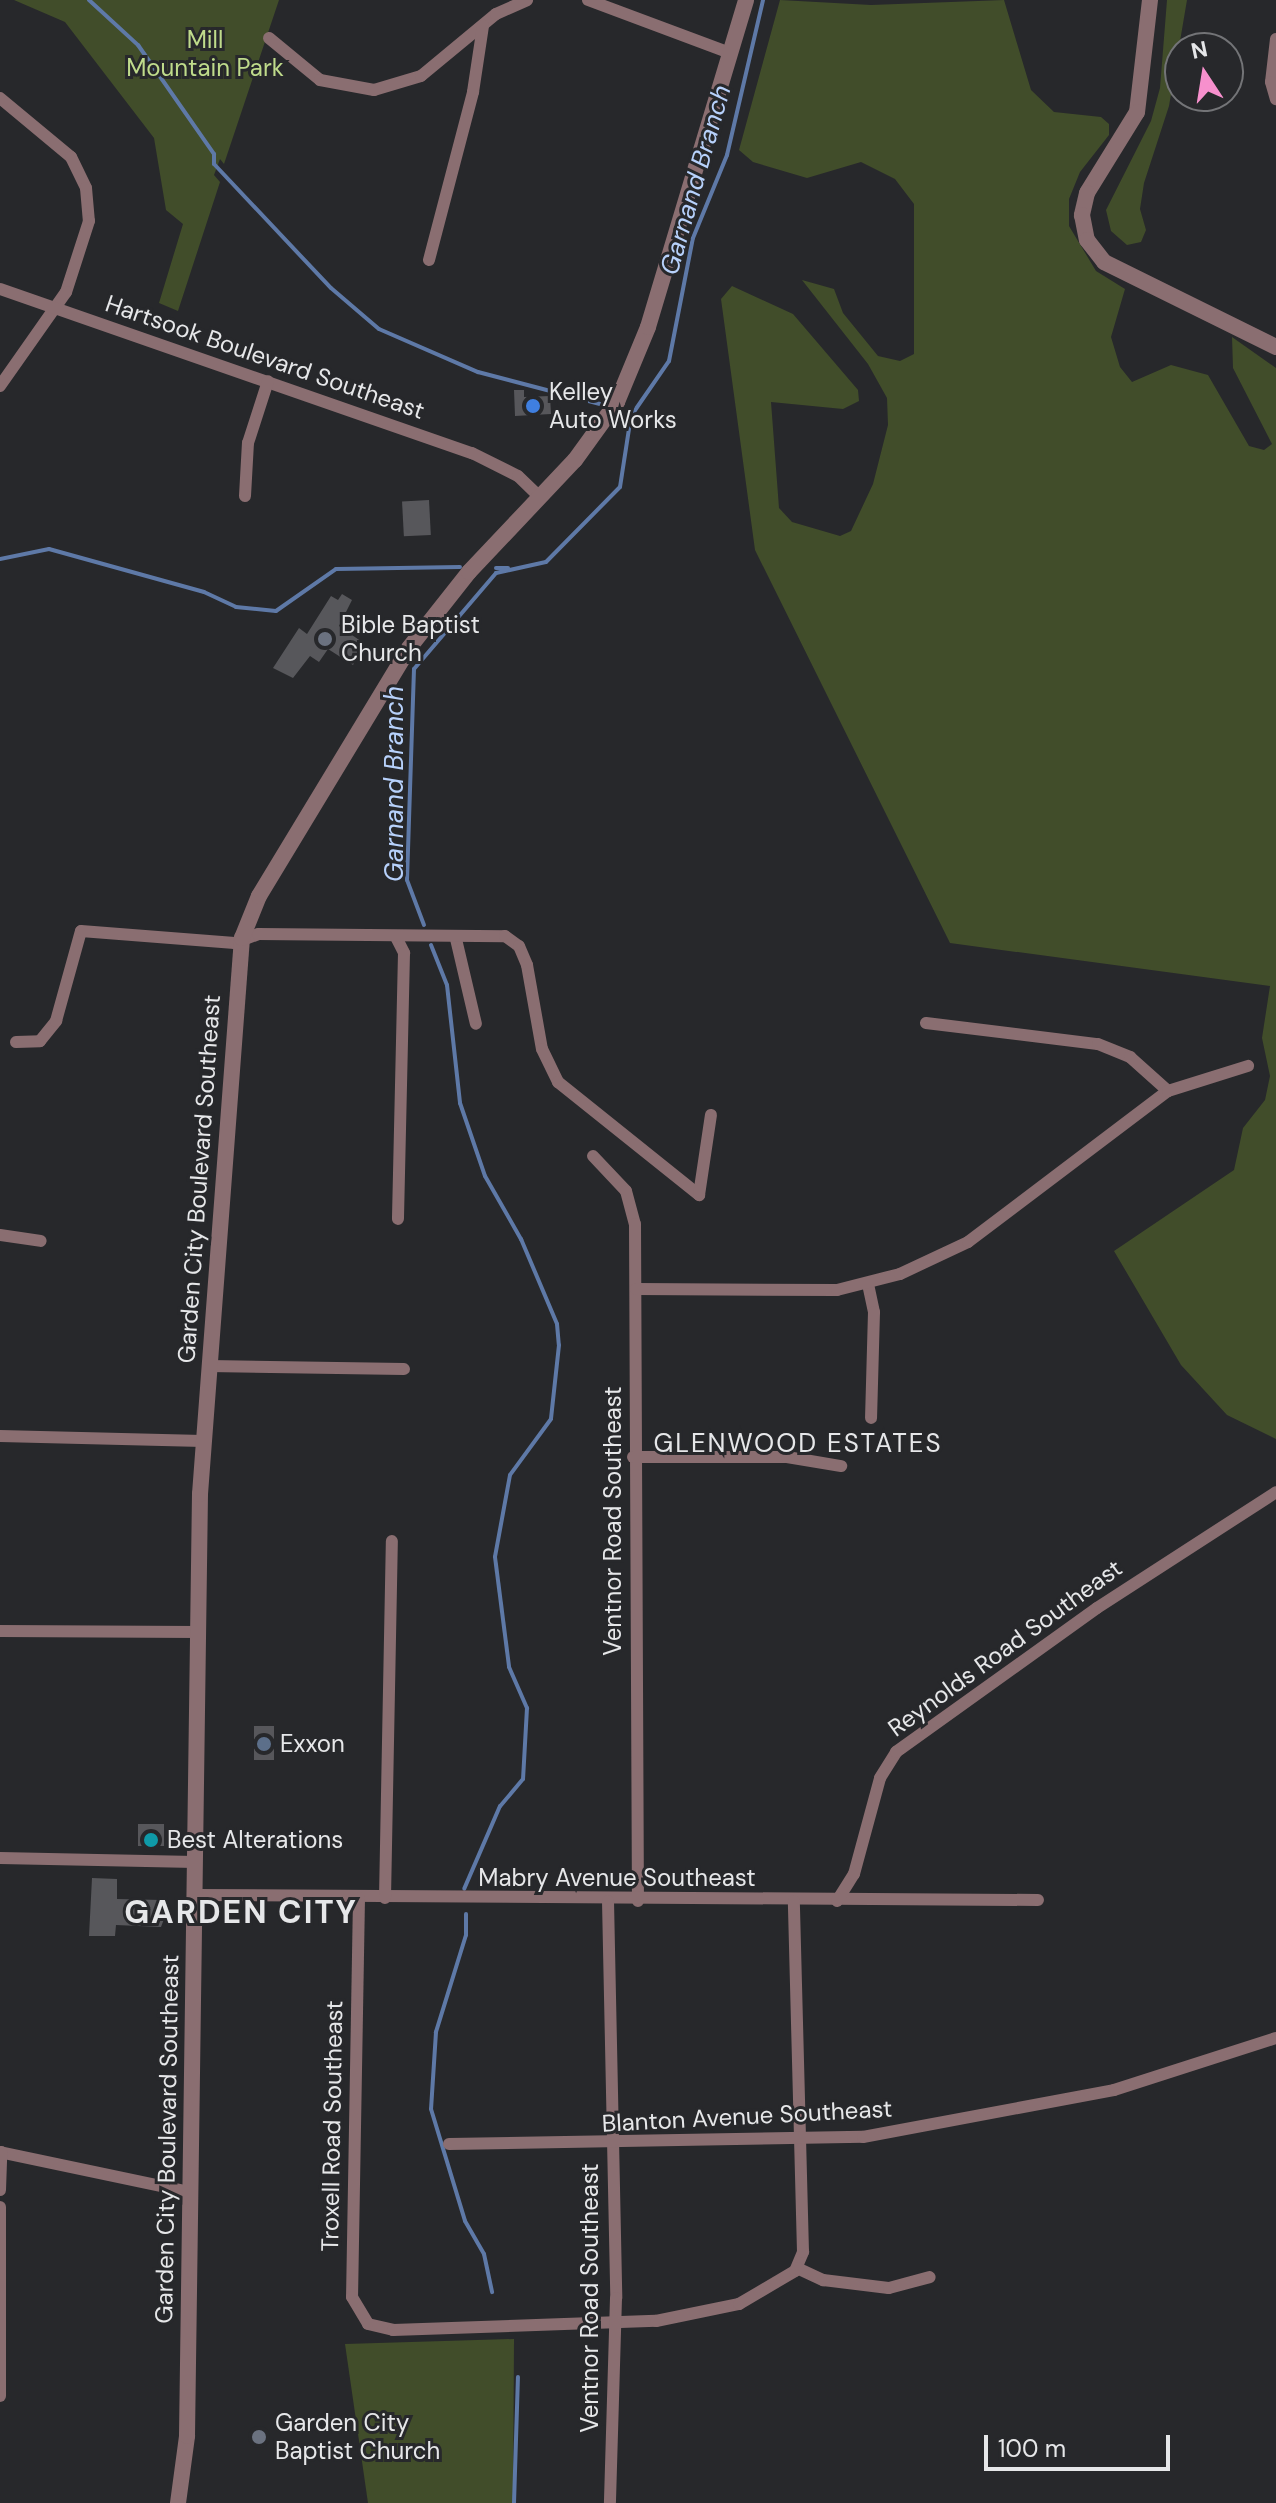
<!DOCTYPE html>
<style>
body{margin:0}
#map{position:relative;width:1276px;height:2503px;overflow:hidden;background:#27282b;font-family:"DM Sans",sans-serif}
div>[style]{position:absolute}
.green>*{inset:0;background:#414d2a}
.stream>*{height:4px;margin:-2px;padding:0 2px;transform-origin:2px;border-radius:2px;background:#5e79a7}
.building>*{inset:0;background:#57575b;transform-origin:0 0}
.minor>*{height:12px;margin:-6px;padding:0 6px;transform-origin:6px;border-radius:6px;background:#8a6e71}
.tertiary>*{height:16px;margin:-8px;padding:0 8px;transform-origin:8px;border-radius:8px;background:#8a6e71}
.dots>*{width:22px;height:22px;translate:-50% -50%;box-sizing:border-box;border:4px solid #27282b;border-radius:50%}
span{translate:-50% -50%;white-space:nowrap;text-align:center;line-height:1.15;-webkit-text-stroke:6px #27282b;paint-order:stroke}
.park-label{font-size:24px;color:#bfdb8b}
.street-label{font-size:24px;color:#e6e7e9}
.poi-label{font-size:24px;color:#e6e7e9}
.left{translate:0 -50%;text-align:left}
.water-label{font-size:26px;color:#b7d1fb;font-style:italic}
.neighbourhood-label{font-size:26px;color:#e6e7e9;letter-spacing:2px}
.district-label{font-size:32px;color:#e6e7e9;font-weight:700;letter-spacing:2px}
.north{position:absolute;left:1164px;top:32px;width:80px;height:80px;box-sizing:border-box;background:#27282b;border:2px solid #737477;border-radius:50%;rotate:348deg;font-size:22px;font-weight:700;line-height:32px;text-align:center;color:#e6e7e9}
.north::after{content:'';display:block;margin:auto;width:28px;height:36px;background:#f790cd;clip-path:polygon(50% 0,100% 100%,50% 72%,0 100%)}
.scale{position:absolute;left:984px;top:2435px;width:186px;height:36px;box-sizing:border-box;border:4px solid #e6e7e9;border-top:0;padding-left:10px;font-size:24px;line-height:28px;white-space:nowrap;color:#e6e7e9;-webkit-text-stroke:6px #27282b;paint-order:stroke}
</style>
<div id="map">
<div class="green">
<div style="clip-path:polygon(14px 0,279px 0,224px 164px,220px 159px,214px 175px,220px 182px,178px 311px,159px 303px,183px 224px,166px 210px,154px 138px,65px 22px)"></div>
<div style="clip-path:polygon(780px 0,871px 5px,1004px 0,1031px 90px,1054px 112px,1101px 117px,1109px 124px,1109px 135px,1080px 172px,1069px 199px,1069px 226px,1096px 271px,1125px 289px,1111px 337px,1120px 367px,1132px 382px,1171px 365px,1208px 375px,1249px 446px,1264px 450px,1272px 444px,1233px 368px,1232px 337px,1276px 368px,1276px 1439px,1227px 1415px,1181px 1365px,1114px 1251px,1234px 1170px,1243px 1128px,1265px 1100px,1270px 1076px,1262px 1038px,1270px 986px,950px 943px,755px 550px,721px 299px,732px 286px,793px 314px,858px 390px,859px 401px,843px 409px,771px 402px,779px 508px,792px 522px,840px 536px,851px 531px,873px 484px,888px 425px,887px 398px,868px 364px,802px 280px,834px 289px,843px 313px,878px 356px,900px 361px,914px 354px,914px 204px,895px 179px,861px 162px,807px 178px,753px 162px,739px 150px)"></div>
<div style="clip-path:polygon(1167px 0,1187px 0,1169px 106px,1144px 183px,1140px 209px,1146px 230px,1141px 242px,1127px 245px,1111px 231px,1106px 210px,1151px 121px,1160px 88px)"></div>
<div style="clip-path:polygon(514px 2339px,513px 2503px,368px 2503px,345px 2344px)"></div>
</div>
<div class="stream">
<div style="left:89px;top:0;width:67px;rotate:42.6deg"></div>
<div style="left:138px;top:45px;width:133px;rotate:55.1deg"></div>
<div style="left:214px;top:154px;width:10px;rotate:90deg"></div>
<div style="left:214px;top:164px;width:170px;rotate:46.7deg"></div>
<div style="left:331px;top:288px;width:63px;rotate:40.5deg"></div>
<div style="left:379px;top:329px;width:108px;rotate:23.5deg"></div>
<div style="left:478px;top:372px;width:130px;rotate:14.7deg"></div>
<div style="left:0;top:559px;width:50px;rotate:-11.5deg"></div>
<div style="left:49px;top:549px;width:161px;rotate:15.5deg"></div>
<div style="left:204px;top:592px;width:35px;rotate:25deg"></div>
<div style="left:236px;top:607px;width:40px;rotate:5.7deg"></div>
<div style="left:276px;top:611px;width:73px;rotate:-35deg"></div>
<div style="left:336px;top:569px;width:124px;rotate:-0.9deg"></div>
<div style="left:496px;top:568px;width:12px"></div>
<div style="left:424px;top:925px;width:48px;rotate:-110.7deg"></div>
<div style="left:407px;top:880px;width:211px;rotate:-88.1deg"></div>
<div style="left:414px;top:669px;width:126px;rotate:-49.5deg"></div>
<div style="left:496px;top:573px;width:51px;rotate:-12.4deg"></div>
<div style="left:546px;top:562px;width:105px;rotate:-45.4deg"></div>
<div style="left:620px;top:487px;width:72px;rotate:-81.2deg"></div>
<div style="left:631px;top:416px;width:67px;rotate:-55.4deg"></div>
<div style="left:669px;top:361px;width:125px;rotate:-79deg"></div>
<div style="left:693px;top:238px;width:90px;rotate:-67.7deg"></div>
<div style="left:727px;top:155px;width:159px;rotate:-76.9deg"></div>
<div style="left:431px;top:945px;width:43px;rotate:68.2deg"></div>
<div style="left:447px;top:985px;width:119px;rotate:83.7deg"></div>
<div style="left:460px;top:1103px;width:77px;rotate:71.1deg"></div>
<div style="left:485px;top:1176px;width:73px;rotate:60.3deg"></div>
<div style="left:521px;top:1239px;width:92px;rotate:67deg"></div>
<div style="left:557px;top:1324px;width:21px;rotate:85deg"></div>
<div style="left:559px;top:1345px;width:74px;rotate:96.2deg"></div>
<div style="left:551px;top:1419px;width:69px;rotate:126.2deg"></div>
<div style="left:510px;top:1475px;width:83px;rotate:100.4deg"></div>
<div style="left:495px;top:1557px;width:111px;rotate:82.7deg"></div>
<div style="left:509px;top:1667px;width:45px;rotate:66.3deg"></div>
<div style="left:527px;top:1708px;width:71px;rotate:93.2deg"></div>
<div style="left:523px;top:1779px;width:35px;rotate:130deg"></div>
<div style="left:500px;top:1806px;width:90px;rotate:113.4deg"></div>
<div style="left:466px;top:1914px;width:21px;rotate:90deg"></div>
<div style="left:466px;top:1935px;width:102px;rotate:107.2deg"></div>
<div style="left:436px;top:2032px;width:77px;rotate:93.7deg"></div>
<div style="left:431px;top:2109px;width:117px;rotate:73.1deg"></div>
<div style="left:465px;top:2221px;width:38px;rotate:60deg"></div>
<div style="left:484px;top:2254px;width:39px;rotate:78deg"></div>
<div style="left:514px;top:2503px;width:126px;rotate:-88.2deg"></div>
</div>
<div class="building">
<div style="clip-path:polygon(514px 390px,524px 390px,524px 397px,550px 396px,551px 414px,515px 416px)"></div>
<div style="left:429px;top:500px;width:35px;height:27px;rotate:87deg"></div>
<div style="clip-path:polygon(342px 594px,352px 600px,339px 626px,365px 644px,353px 665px,328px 649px,319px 662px,310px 656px,293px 678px,273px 668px,299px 628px,307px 634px,331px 596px,338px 600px)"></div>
<div style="left:274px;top:1726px;width:34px;height:20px;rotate:90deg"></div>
<div style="left:138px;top:1824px;width:26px;height:22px"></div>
<div style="clip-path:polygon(92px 1878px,117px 1879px,117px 1899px,162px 1900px,167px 1911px,161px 1927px,116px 1925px,115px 1936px,89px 1936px)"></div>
</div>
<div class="minor">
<div style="left:588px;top:0;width:152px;rotate:20.5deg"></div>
<div style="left:269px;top:38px;width:66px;rotate:39.5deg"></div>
<div style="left:320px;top:80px;width:55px;rotate:10.5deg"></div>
<div style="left:374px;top:90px;width:49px;rotate:-16.6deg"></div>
<div style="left:421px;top:76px;width:97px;rotate:-39.6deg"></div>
<div style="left:496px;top:14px;width:34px;rotate:-24deg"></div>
<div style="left:1276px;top:39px;width:43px;rotate:96.6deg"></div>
<div style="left:1271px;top:82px;width:18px;rotate:74deg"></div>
<div style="left:0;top:98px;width:92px;rotate:39.7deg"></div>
<div style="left:71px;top:157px;width:34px;rotate:64deg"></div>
<div style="left:86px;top:188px;width:33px;rotate:85deg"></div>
<div style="left:89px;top:221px;width:75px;rotate:107.9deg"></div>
<div style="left:66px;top:292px;width:115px;rotate:125.1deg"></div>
<div style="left:429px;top:260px;width:174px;rotate:-75.3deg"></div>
<div style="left:473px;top:92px;width:67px;rotate:-81.4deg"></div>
<div style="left:0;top:289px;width:500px;rotate:19.2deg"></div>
<div style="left:472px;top:453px;width:51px;rotate:26.6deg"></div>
<div style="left:518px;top:476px;width:30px;rotate:44deg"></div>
<div style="left:245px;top:496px;width:53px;rotate:-86.8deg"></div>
<div style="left:248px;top:443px;width:65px;rotate:-72.1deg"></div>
<div style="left:396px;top:937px;width:18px;rotate:63deg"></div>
<div style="left:404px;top:953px;width:266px;rotate:91.3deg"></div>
<div style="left:456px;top:939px;width:87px;rotate:76.8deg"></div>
<div style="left:926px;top:1023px;width:173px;rotate:7deg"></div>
<div style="left:1098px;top:1044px;width:35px;rotate:22deg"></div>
<div style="left:1130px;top:1057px;width:51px;rotate:41.8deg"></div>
<div style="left:16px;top:1042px;width:24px;rotate:-2deg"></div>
<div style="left:40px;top:1041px;width:26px;rotate:-51deg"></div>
<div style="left:56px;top:1021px;width:93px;rotate:-74.5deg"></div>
<div style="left:81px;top:931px;width:154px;rotate:4.5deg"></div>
<div style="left:235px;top:943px;width:25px;rotate:-21deg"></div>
<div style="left:258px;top:934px;width:247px;rotate:0.5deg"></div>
<div style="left:505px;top:936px;width:17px;rotate:36deg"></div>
<div style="left:519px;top:946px;width:21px;rotate:67deg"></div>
<div style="left:527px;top:965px;width:85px;rotate:79.9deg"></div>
<div style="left:542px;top:1049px;width:37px;rotate:64deg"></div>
<div style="left:558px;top:1082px;width:181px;rotate:38.7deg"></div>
<div style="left:699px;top:1195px;width:81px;rotate:-81.5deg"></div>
<div style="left:593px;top:1156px;width:48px;rotate:46.7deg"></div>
<div style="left:626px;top:1191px;width:34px;rotate:75deg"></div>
<div style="left:635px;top:1224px;width:677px;rotate:89.75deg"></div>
<div style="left:0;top:1235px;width:41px;rotate:8.3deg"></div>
<div style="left:868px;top:1284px;width:29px;rotate:78deg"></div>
<div style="left:874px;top:1312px;width:106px;rotate:91.6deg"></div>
<div style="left:636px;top:1289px;width:201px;rotate:0.3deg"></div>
<div style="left:837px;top:1290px;width:65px;rotate:-14.3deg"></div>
<div style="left:900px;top:1274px;width:75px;rotate:-25.2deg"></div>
<div style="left:968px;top:1242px;width:251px;rotate:-37.1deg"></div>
<div style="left:1168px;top:1091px;width:84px;rotate:-17.4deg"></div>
<div style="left:209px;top:1366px;width:195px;rotate:0.9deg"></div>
<div style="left:0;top:1436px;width:203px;rotate:1.4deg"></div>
<div style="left:633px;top:1457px;width:154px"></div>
<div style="left:787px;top:1457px;width:55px;rotate:9.5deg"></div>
<div style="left:0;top:1631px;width:199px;rotate:0.3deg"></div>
<div style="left:0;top:1858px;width:195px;rotate:1.2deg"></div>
<div style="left:195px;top:1895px;width:843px;rotate:0.34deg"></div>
<div style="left:359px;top:1898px;width:399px;rotate:91deg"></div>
<div style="left:352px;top:2297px;width:31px;rotate:59deg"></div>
<div style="left:368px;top:2324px;width:26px;rotate:13deg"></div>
<div style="left:393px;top:2330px;width:263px;rotate:-2deg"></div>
<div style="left:656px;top:2321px;width:85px;rotate:-11.6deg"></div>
<div style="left:739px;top:2304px;width:65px;rotate:-30.5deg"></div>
<div style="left:795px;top:2271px;width:21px;rotate:-67deg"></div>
<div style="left:803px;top:2252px;width:351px;rotate:-91.5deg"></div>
<div style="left:385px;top:1898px;width:357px;rotate:-88.9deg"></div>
<div style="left:608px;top:1901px;width:397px;rotate:88.8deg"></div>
<div style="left:616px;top:2298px;width:205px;rotate:91.7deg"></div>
<div style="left:837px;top:1901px;width:32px;rotate:-58deg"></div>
<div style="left:854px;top:1874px;width:99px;rotate:-74.8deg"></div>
<div style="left:880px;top:1778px;width:31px;rotate:-58deg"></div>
<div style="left:896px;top:1752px;width:247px;rotate:-35.6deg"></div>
<div style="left:1097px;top:1608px;width:213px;rotate:-32.9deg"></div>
<div style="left:449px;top:2144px;width:414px;rotate:-1deg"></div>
<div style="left:863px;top:2137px;width:255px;rotate:-10.6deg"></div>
<div style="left:1114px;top:2090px;width:170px;rotate:-17.8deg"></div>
<div style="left:0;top:2152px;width:193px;rotate:11.9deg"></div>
<div style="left:0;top:2190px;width:38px;rotate:-88deg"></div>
<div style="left:0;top:2207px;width:189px;rotate:90deg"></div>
<div style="left:797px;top:2268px;width:29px;rotate:25deg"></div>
<div style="left:823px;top:2280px;width:66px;rotate:6.9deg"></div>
<div style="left:889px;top:2288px;width:42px;rotate:-15deg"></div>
</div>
<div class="tertiary">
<div style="left:1150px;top:0;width:113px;rotate:96.6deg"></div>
<div style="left:1137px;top:112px;width:95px;rotate:121.7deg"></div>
<div style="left:1087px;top:193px;width:23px;rotate:103deg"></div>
<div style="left:1082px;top:215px;width:25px;rotate:79deg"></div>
<div style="left:1087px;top:240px;width:28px;rotate:52deg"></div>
<div style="left:1104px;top:262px;width:192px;rotate:26.3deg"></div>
<div style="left:178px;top:2503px;width:68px;rotate:-82.3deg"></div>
<div style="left:187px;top:2436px;width:942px;rotate:-89.21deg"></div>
<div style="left:200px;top:1494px;width:558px;rotate:-85.68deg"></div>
<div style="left:242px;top:938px;width:45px;rotate:-68deg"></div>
<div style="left:259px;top:896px;width:290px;rotate:-58.8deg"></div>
<div style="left:409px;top:648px;width:97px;rotate:-51.7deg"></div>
<div style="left:469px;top:572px;width:154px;rotate:-46.6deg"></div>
<div style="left:575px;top:460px;width:72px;rotate:-54.1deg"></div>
<div style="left:617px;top:402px;width:81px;rotate:-67.5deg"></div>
<div style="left:648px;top:327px;width:341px;rotate:-73.3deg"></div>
</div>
<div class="dots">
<div style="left:533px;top:406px;background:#3f7fe0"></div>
<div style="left:325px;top:639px;background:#6b7280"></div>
<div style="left:264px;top:1744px;background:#5c6f8a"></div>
<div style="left:151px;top:1840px;background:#0f9aa8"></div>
<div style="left:259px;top:2437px;background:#6b7280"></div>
</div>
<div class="park-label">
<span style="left:205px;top:54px">Mill<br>Mountain Park</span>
</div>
<div class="street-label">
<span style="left:265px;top:357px;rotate:19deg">Hartsook Boulevard Southeast</span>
<span style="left:199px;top:1179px;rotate:-86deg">Garden City Boulevard Southeast</span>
<span style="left:613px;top:1521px;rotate:-90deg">Ventnor Road Southeast</span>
<span style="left:1005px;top:1648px;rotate:-36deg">Reynolds Road Southeast</span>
<span style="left:617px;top:1878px">Mabry Avenue Southeast</span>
<span style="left:747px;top:2116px;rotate:-3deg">Blanton Avenue Southeast</span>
<span style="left:332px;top:2126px;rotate:-89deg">Troxell Road Southeast</span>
<span style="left:167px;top:2139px;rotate:-89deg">Garden City Boulevard Southeast</span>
<span style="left:590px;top:2298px;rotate:-90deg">Ventnor Road Southeast</span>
</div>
<div class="poi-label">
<span class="left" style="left:549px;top:406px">Kelley<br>Auto Works</span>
<span class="left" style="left:341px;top:639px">Bible Baptist<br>Church</span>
<span class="left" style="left:280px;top:1744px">Exxon</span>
<span class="left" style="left:167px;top:1840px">Best Alterations</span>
<span class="left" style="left:275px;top:2437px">Garden City<br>Baptist Church</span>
</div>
<div class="water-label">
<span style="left:696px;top:180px;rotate:-74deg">Garnand Branch</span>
<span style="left:395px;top:784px;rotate:-90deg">Garnand Branch</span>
</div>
<div class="neighbourhood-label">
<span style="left:798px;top:1444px">GLENWOOD ESTATES</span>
</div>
<div class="district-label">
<span style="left:241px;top:1912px">GARDEN CITY</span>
</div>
<div class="north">N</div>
<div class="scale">100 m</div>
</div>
